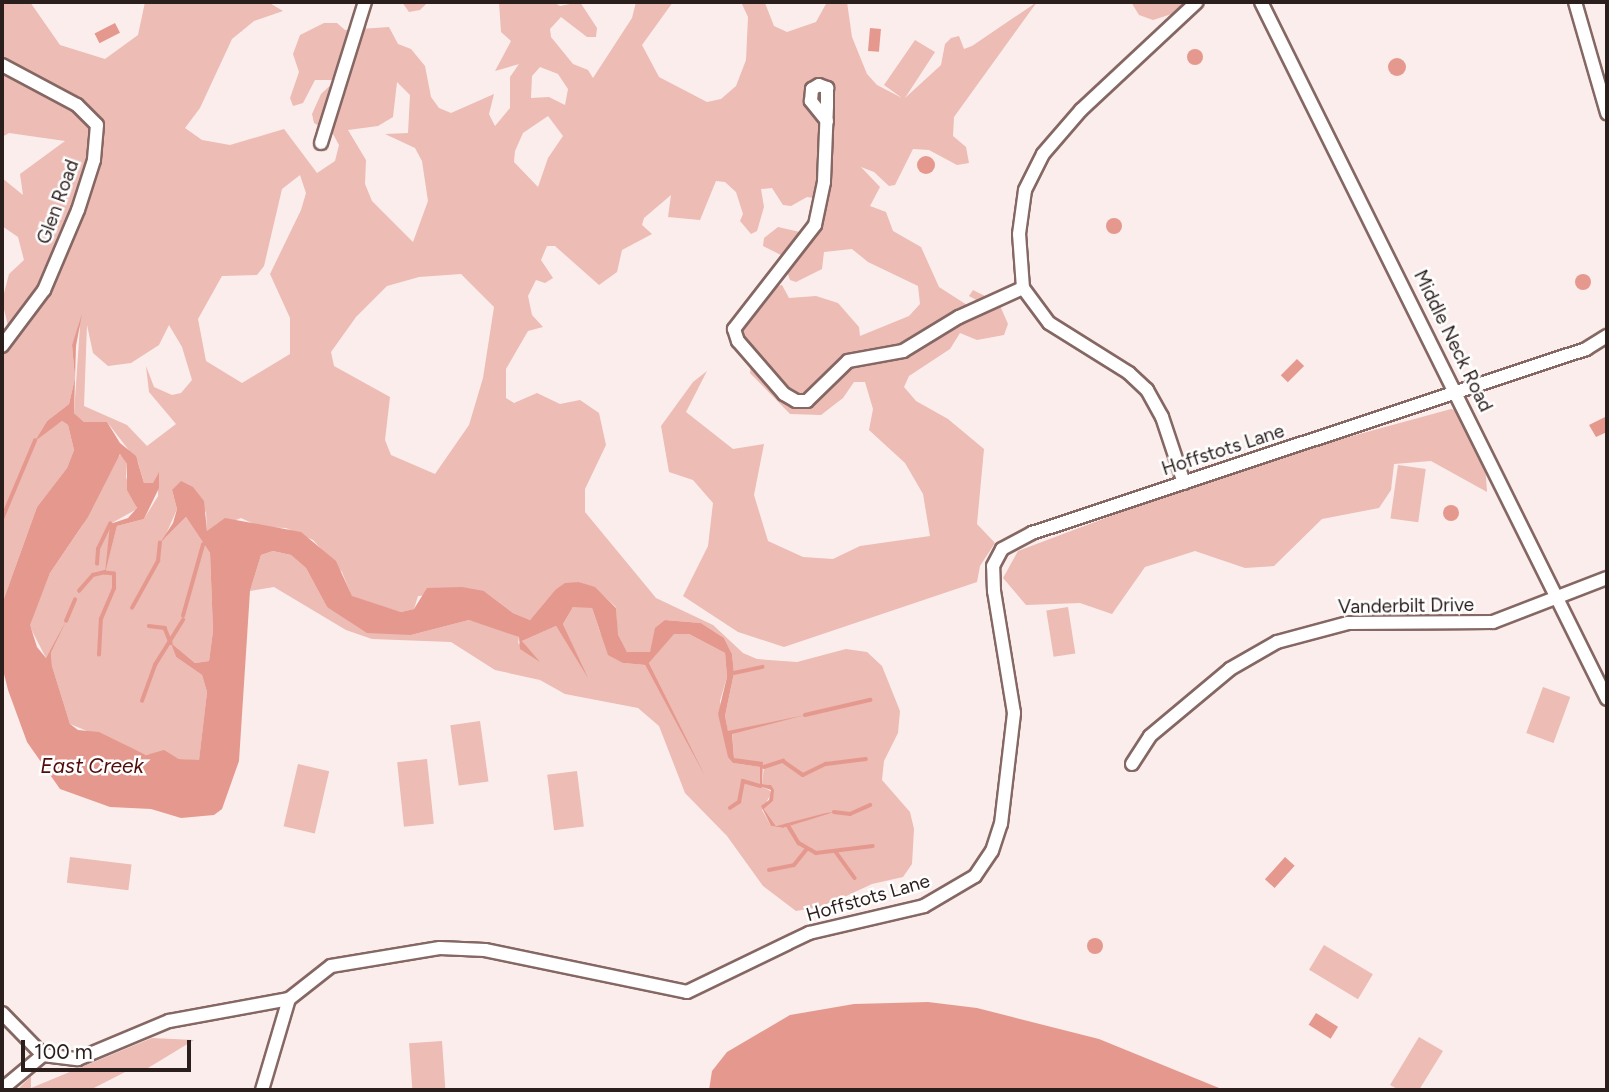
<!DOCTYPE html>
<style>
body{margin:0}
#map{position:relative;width:1609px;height:1092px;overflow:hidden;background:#fbedeb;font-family:Figtree,sans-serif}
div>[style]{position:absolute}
.green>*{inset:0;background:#ecbcb5;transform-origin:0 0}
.water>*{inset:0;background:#e5998e;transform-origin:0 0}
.round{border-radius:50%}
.stream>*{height:3.5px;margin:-1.75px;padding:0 1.75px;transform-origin:1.75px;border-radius:1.75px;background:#e5998e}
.roads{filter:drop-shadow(2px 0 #856763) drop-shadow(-2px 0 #856763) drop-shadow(0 2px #856763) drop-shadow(0 -2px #856763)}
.minor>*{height:12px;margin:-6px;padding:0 6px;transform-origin:6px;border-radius:6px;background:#fff}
span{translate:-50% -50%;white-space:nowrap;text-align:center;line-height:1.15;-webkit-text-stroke:5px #fefefe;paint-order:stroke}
.street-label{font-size:19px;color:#2b1f1d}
.water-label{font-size:21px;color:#500d09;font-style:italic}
.frame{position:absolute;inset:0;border:4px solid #2b1f1d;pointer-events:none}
.scale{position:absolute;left:21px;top:1040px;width:170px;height:32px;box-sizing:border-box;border:4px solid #2b1f1d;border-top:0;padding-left:9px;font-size:21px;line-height:24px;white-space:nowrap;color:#2b1f1d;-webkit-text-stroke:5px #fefefe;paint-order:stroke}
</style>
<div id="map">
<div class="green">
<div style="clip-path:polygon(evenodd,2px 2px,30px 2px,60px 45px,105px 59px,138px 35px,145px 2px,268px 2px,283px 11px,254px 21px,232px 39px,200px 108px,185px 128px,202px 140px,230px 145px,284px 129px,317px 173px,335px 161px,339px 145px,333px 134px,314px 123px,312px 114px,321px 94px,336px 80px,315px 80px,303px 103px,293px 106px,290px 98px,299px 72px,293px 54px,300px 35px,324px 23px,337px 23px,345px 30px,389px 27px,398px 44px,411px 49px,425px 66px,431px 97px,439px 108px,451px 113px,494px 94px,489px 114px,495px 126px,510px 108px,510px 77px,519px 64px,495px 71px,511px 41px,501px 32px,499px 2px,477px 2px,553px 2px,560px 6px,580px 2px,597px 28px,596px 37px,587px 37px,561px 17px,550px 29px,551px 37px,573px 64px,588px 70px,593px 78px,632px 18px,636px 2px,673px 2px,642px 45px,659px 77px,707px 102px,721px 99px,736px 86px,746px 60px,748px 17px,741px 2px,765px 3px,774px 26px,787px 32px,816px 22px,827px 2px,847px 2px,852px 37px,867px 74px,877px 85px,902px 98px,884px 85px,915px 40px,935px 52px,905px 98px,941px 65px,945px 44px,951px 38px,959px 36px,964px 49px,972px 46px,1037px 2px,954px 117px,953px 136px,966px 147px,969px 163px,957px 165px,929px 150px,913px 149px,895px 185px,889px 186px,874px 172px,861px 167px,880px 187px,870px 206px,886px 212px,893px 231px,921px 247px,939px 287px,967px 305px,980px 302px,969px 296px,973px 290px,987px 297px,993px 292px,1004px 294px,1001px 308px,1008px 324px,1004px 335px,977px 340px,960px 333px,950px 349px,909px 376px,904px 387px,916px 401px,948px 419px,984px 449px,977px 524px,995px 543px,980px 566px,977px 582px,784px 647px,738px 632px,683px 596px,708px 546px,713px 503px,693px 480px,669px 472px,661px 426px,693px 382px,707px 371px,686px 412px,733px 449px,764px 444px,754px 495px,768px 541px,803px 557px,833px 559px,860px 546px,930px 536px,923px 494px,905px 463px,869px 430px,873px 409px,865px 382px,854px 382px,843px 398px,821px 415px,790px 414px,750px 373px,752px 351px,740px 326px,776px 286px,782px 285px,789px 298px,816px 296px,838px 303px,859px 327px,860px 336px,909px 316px,920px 304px,918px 286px,868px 262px,852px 249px,824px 252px,822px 269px,796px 282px,790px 280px,781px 255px,763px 246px,764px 238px,778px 227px,813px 235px,824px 221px,824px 210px,814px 198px,807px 197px,791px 206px,783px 205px,772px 188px,761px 189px,764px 207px,757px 231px,751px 234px,740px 221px,743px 214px,736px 192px,725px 182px,716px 181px,700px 220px,668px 217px,671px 195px,644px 218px,642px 225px,652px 234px,622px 250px,617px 272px,599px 285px,555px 246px,547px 246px,541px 260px,553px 278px,545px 283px,536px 280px,528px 296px,532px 315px,543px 327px,528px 331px,506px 369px,506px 398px,514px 403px,537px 393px,560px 404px,580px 400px,599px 413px,606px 445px,585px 489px,585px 512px,656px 598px,713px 625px,743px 653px,757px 659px,797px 662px,846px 649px,867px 652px,882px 666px,900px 711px,898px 733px,884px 761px,882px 780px,910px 812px,914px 829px,912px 864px,903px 877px,872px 884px,825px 906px,796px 911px,763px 886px,727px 836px,685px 793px,659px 726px,638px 708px,565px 694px,540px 680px,495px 670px,451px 642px,372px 639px,346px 630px,274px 587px,250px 591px,261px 555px,273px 551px,291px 555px,306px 568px,327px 607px,411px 635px,469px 620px,490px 624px,519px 637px,518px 643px,529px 651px,522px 641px,556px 626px,584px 671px,563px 624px,573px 607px,582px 605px,592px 608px,600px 632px,623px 663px,645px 665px,689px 745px,649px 663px,674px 633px,689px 634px,725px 653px,727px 677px,720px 701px,727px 751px,733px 763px,760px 767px,760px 785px,772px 792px,762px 810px,771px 826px,783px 828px,804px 821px,810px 818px,776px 826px,764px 809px,773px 801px,771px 785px,762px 784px,764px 767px,734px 758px,732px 732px,773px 722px,728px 732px,725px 716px,734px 673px,732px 654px,724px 638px,701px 623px,665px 620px,650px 652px,627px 652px,617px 635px,616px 607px,595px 588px,579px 582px,555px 590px,530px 620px,513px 613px,484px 591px,418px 596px,414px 609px,401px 612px,352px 597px,342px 572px,313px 540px,286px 528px,260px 527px,241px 518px,207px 531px,206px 512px,172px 490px,177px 509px,164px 539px,186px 517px,210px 553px,213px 631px,209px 661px,195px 663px,172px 644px,176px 657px,202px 675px,207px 692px,199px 761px,179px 759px,164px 751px,146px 755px,70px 724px,52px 666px,51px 653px,58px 638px,46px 658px,29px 625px,50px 573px,82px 526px,115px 460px,121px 454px,127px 464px,126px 477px,137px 509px,110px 524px,109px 556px,117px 526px,144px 519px,158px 496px,158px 474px,153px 484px,144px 483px,138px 462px,107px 422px,84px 422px,74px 413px,80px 326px,72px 345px,75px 378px,69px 404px,47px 421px,37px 438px,62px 421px,68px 425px,74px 450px,67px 468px,37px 507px,2px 604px,2px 345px,10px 334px,2px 301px,9px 274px,24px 260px,18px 237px,2px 226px,2px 178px,23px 195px,20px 174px,65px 141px,9px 133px,2px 137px,2px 2px,540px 67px,558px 74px,568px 89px,565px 105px,549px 97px,531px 98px,532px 76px,540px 67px,2px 2px,397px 82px,410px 95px,408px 133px,385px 134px,415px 148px,422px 161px,428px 201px,413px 242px,372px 201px,365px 184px,366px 160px,348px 130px,378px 126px,393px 117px,397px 82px,2px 2px,548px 116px,563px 136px,548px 158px,538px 187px,514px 162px,515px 151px,523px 133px,548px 116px,2px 2px,300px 175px,306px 193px,301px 210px,270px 274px,290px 318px,290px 354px,242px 383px,206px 361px,198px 319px,222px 276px,257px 275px,264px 266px,282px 189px,300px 175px,2px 2px,461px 274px,494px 307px,483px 378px,469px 425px,435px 474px,391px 455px,385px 440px,390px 397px,334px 366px,331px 352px,356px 317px,387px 286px,419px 277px,461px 274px,2px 2px,87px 325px,93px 353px,108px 366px,131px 363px,159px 345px,169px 325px,182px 347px,192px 380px,181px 393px,172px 395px,154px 387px,146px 366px,149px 392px,176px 424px,147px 446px,127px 425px,84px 406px,87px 325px)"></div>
<div style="clip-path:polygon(402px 2px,428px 2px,420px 10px,409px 12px)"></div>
<div style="clip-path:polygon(1131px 2px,1190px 2px,1178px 12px,1153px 20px,1139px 15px)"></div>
<div style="clip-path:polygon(1451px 409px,1460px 411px,1485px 462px,1487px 492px,1431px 461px,1394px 464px,1391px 490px,1379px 508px,1322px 519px,1274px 566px,1245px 568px,1195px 551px,1145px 567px,1112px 614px,1080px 603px,1026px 605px,1003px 578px,1018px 551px,1124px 511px,1301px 450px)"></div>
<div style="left:1398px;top:465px;width:28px;height:54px;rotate:8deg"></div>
<div style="left:1068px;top:607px;width:47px;height:22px;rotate:81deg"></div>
<div style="left:1543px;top:687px;width:29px;height:49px;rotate:20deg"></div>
<div style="left:480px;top:721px;width:61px;height:30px;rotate:82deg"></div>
<div style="left:427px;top:759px;width:65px;height:30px;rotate:84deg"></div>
<div style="left:298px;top:764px;width:32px;height:64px;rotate:13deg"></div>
<div style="left:577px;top:771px;width:56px;height:30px;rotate:83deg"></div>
<div style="left:70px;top:857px;width:62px;height:26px;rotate:7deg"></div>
<div style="left:1324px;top:945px;width:57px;height:29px;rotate:31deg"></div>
<div style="clip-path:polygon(1419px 1037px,1443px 1051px,1419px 1090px,1399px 1090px,1390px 1085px)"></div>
<div style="clip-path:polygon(152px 1038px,194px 1040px,148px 1068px,129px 1070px,90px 1090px,17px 1090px,31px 1076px,31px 1088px)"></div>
<div style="left:442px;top:1041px;width:49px;height:33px;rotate:86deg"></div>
</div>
<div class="water">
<div style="left:115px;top:23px;width:11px;height:23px;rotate:63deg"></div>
<div style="left:870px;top:28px;width:11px;height:23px;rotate:5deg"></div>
<div class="round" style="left:1187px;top:49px;width:16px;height:16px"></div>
<div class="round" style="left:1388px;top:58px;width:18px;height:18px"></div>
<div class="round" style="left:917px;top:156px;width:18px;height:18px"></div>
<div class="round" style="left:1106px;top:218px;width:16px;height:16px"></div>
<div class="round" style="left:1575px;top:274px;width:16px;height:16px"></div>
<div style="clip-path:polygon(82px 314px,76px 346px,74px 413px,84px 422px,107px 422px,120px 443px,136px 456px,144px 483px,153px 483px,159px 472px,159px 488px,144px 519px,117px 526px,105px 573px,110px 524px,128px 518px,137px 508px,127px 490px,127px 464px,120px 454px,88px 517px,50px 573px,30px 625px,37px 647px,46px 658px,66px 621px,51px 653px,52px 666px,70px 724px,78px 730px,99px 732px,146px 755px,164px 750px,179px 759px,199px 760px,207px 692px,202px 675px,176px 657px,171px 643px,195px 663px,209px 661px,213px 631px,210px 553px,186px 517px,160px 543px,173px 523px,177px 509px,172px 490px,181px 481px,193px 487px,204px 501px,207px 531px,225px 518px,301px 532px,336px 561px,352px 596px,401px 612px,414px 609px,427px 588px,462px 587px,484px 591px,513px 613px,530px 620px,555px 590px,565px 583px,579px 582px,595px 587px,616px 608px,618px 635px,627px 652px,650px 652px,655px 628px,665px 620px,701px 623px,724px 638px,732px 654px,734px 673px,725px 716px,728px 731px,805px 715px,732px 734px,734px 758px,763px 762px,762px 784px,771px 785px,774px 790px,773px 801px,764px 809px,776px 826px,826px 813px,834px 812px,783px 828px,771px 826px,761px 806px,769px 800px,771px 790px,760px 786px,760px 767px,733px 763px,728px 757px,718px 714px,727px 677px,725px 653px,689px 634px,674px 634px,649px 663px,705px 776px,645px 665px,623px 663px,608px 655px,592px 608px,573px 607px,563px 624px,588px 678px,556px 626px,522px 641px,540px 662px,520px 649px,519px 637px,469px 620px,411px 635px,367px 633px,327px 607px,306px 568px,291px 555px,273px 551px,261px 555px,250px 591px,239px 761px,222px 809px,214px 815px,181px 818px,151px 809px,110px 807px,60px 789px,27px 742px,8px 690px,2px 666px,2px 604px,37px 507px,67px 468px,74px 450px,68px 425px,62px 421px,35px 441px,47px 421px,69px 404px,75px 378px,72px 345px)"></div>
<div style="left:1297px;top:359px;width:10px;height:23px;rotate:45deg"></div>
<div style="clip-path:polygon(1607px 416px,1607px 432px,1596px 437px,1589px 425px)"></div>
<div class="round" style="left:1443px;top:505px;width:16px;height:16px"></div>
<div style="left:1285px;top:857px;width:13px;height:30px;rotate:42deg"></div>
<div class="round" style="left:1087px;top:938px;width:16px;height:16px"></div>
<div style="clip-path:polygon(928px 1002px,977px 1008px,1099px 1039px,1224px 1090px,709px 1090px,712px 1071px,727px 1052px,790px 1015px,854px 1004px)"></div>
<div style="left:1316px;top:1013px;width:26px;height:14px;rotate:32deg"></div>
</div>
<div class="stream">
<div style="left:2px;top:519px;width:85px;rotate:-67.1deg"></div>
<div style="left:97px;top:564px;width:15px;rotate:-86deg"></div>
<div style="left:98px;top:549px;width:28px;rotate:-64deg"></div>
<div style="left:79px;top:591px;width:21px;rotate:-49deg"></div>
<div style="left:93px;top:575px;width:12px;rotate:-14deg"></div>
<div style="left:132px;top:608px;width:54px;rotate:-61deg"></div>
<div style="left:158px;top:561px;width:18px;rotate:-84deg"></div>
<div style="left:183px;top:616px;width:74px;rotate:-74.3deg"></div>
<div style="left:66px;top:621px;width:23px;rotate:-67deg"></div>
<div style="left:149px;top:626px;width:16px;rotate:7deg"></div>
<div style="left:165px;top:628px;width:16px;rotate:68deg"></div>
<div style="left:99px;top:655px;width:36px;rotate:-87deg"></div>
<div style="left:101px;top:619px;width:33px;rotate:-67deg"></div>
<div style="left:114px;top:589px;width:15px;rotate:-90deg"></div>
<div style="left:114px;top:574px;width:9px;rotate:-174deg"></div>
<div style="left:734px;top:673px;width:29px;rotate:-12deg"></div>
<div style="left:142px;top:701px;width:38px;rotate:-70deg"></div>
<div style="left:155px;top:665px;width:53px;rotate:-58.1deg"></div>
<div style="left:805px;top:715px;width:67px;rotate:-13deg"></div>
<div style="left:764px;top:767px;width:20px;rotate:-18deg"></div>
<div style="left:783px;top:761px;width:24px;rotate:35deg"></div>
<div style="left:803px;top:775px;width:25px;rotate:-26deg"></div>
<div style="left:826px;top:764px;width:40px;rotate:-7.1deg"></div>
<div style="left:730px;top:808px;width:11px;rotate:-34deg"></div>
<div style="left:739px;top:802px;width:21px;rotate:-79deg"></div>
<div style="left:743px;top:781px;width:18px;rotate:16deg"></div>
<div style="left:834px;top:812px;width:16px;rotate:7deg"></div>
<div style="left:850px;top:814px;width:22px;rotate:-24deg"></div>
<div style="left:788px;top:825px;width:21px;rotate:59deg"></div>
<div style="left:799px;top:843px;width:20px;rotate:30deg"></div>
<div style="left:816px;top:853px;width:57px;rotate:-7deg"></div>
<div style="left:836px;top:852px;width:32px;rotate:54deg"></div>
<div style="left:769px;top:870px;width:25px;rotate:-11deg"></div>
<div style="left:794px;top:865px;width:19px;rotate:-51deg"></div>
</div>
<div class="roads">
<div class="minor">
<div style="left:1261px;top:2px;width:778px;rotate:63.6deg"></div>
<div style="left:1575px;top:2px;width:116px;rotate:73.9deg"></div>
<div style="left:2px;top:65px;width:85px;rotate:28.1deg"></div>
<div style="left:77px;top:105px;width:28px;rotate:45deg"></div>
<div style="left:97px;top:125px;width:35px;rotate:95deg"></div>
<div style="left:94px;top:160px;width:52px;rotate:107.7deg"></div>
<div style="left:78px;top:210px;width:87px;rotate:113deg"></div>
<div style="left:44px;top:290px;width:70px;rotate:126.9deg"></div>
<div style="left:827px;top:121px;width:26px;rotate:-129deg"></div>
<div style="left:811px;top:101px;width:12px;rotate:-85deg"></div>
<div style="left:812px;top:89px;width:8px;rotate:-30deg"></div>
<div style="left:819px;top:85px;width:9px;rotate:21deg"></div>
<div style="left:827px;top:88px;width:18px;rotate:90deg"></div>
<div style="left:827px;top:106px;width:76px;rotate:92.3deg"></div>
<div style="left:824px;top:182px;width:44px;rotate:101.8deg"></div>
<div style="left:815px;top:225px;width:132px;rotate:127.9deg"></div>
<div style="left:734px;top:329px;width:13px;rotate:72deg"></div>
<div style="left:738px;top:341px;width:70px;rotate:49deg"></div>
<div style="left:784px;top:394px;width:14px;rotate:30deg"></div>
<div style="left:796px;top:401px;width:11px"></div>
<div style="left:807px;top:401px;width:57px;rotate:-44.3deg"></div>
<div style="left:848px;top:361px;width:56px;rotate:-10.3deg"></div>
<div style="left:903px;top:351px;width:66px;rotate:-31.3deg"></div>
<div style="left:959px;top:317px;width:70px;rotate:-24.4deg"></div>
<div style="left:321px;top:143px;width:148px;rotate:-72.7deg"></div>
<div style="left:1184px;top:483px;width:70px;rotate:-108.4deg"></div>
<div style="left:1162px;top:417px;width:31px;rotate:-119deg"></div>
<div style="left:1147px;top:390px;width:25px;rotate:-137deg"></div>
<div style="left:1129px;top:373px;width:94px;rotate:-148deg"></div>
<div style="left:1049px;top:323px;width:44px;rotate:-126.6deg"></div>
<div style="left:1023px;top:288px;width:54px;rotate:-94.2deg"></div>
<div style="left:1019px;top:234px;width:44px;rotate:-82.2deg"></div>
<div style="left:1025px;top:190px;width:40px;rotate:-63.4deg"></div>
<div style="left:1043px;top:154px;width:58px;rotate:-49.2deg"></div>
<div style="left:1081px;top:110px;width:158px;rotate:-43deg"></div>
<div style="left:1132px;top:764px;width:33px;rotate:-57deg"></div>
<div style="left:1150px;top:736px;width:104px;rotate:-39.9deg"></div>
<div style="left:1230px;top:669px;width:54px;rotate:-29.9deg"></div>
<div style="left:1277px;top:642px;width:73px;rotate:-15deg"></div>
<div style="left:1348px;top:623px;width:145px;rotate:-0.4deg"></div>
<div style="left:1493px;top:622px;width:122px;rotate:-21.1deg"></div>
<div style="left:2px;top:1013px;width:59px;rotate:45.7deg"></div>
<div style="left:43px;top:1055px;width:35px;rotate:7deg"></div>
<div style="left:78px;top:1059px;width:99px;rotate:-22.7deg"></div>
<div style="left:169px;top:1021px;width:122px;rotate:-10.4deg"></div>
<div style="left:289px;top:999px;width:53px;rotate:-38.2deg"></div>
<div style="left:331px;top:966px;width:110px;rotate:-9.4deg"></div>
<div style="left:440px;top:948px;width:45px;rotate:2.5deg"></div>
<div style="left:485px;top:950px;width:206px;rotate:11.7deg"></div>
<div style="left:687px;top:992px;width:136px;rotate:-25.8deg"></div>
<div style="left:809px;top:933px;width:118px;rotate:-13.2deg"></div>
<div style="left:924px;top:906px;width:59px;rotate:-30.5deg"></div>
<div style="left:975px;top:876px;width:30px;rotate:-56deg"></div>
<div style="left:992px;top:851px;width:28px;rotate:-72deg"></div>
<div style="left:1001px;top:824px;width:112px;rotate:-83.3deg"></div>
<div style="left:1014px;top:713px;width:124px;rotate:-99.3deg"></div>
<div style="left:994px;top:591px;width:25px;rotate:-92deg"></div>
<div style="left:993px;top:566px;width:19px;rotate:-62deg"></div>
<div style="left:1002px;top:549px;width:34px;rotate:-28deg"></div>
<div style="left:1032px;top:533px;width:584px;rotate:-18.37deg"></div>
<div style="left:1586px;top:349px;width:25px;rotate:-32deg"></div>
<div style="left:2px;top:1089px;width:53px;rotate:-39.7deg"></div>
<div style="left:262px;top:1090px;width:95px;rotate:-73.5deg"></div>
</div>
</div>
<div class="street-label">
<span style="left:58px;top:202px;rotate:-70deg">Glen Road</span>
<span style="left:1453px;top:341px;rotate:64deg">Middle Neck Road</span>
<span style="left:1223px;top:450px;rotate:-18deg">Hoffstots Lane</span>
<span style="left:1406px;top:606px;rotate:-1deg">Vanderbilt Drive</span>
<span style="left:868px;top:898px;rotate:-16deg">Hoffstots Lane</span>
</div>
<div class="water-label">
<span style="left:92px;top:766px">East Creek</span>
</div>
<div class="frame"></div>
<div class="scale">100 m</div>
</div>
